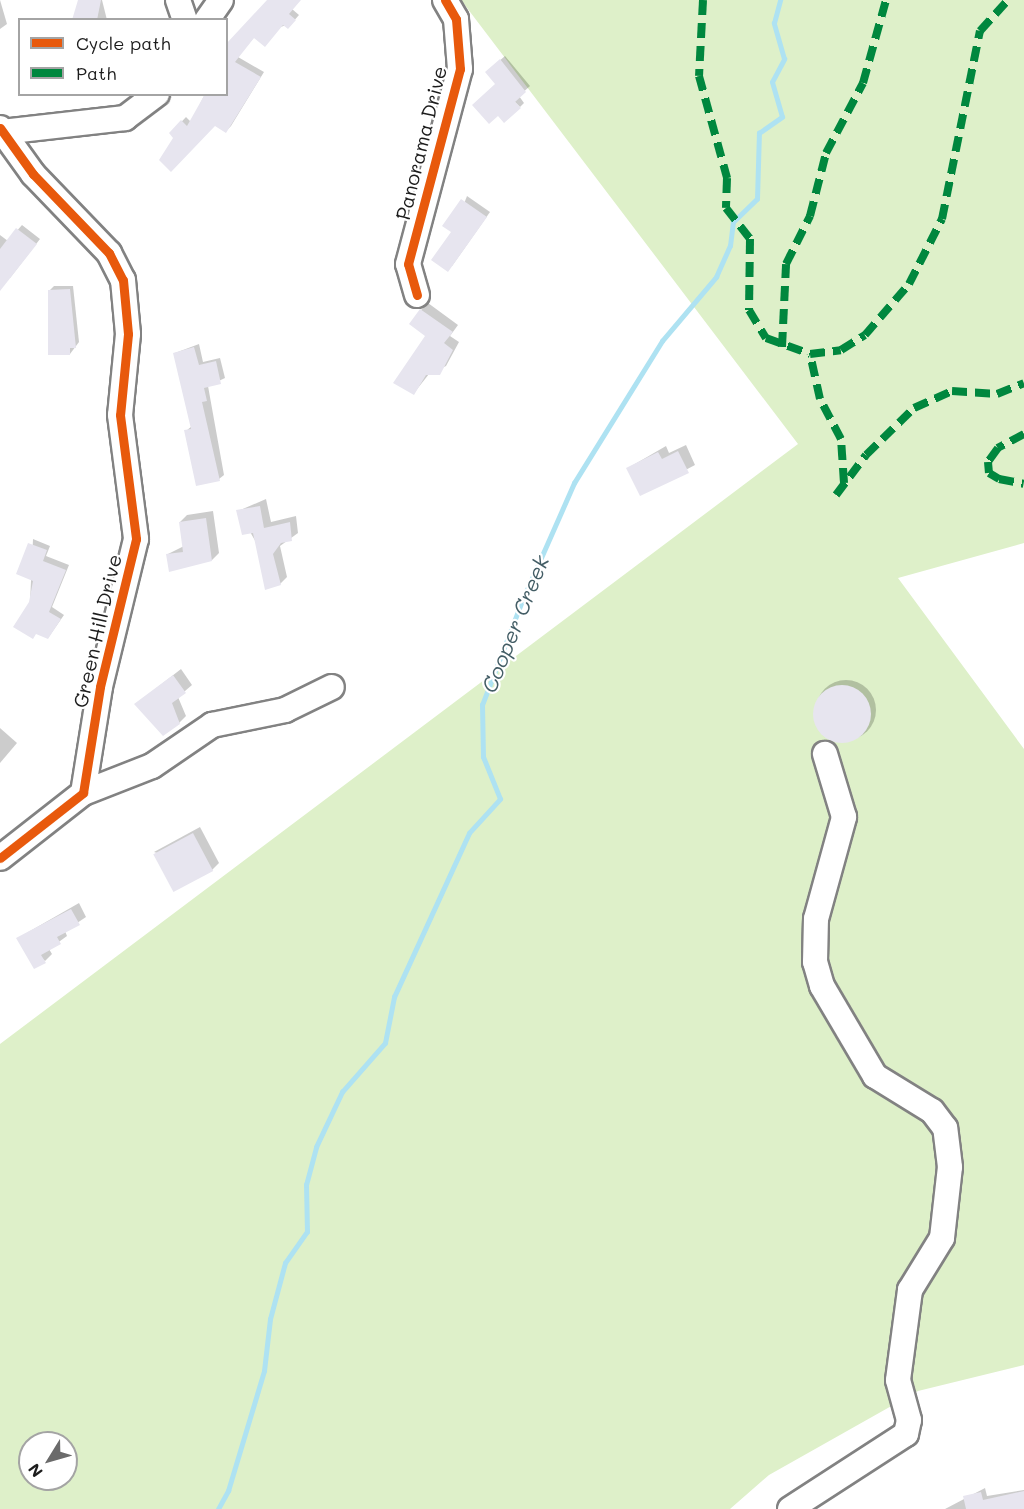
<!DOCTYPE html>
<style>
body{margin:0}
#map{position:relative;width:1024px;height:1509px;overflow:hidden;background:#fff;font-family:Mali,sans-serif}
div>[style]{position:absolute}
.green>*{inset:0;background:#def0c9}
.shadow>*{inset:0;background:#0003}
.round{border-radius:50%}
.stream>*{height:4.5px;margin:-2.25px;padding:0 2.25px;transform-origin:2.25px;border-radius:2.25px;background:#aee2f2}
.building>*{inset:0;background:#e7e5ef;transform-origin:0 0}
.roads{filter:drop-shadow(2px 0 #828282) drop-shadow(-2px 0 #828282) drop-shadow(0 2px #828282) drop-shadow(0 -2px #828282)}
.minor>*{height:24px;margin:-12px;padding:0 12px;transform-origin:12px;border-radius:12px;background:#fff}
.quiet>*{height:8px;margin-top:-4px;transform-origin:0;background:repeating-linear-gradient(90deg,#00873e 0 15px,transparent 0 23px)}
.cycleway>*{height:9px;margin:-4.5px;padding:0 4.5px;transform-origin:4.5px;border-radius:4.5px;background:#e8590c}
span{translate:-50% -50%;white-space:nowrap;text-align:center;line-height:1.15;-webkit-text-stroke:4.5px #fff;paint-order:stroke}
.street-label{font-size:20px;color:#1c1c1c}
.water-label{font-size:21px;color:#435d65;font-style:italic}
.legend{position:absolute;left:18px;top:18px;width:210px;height:78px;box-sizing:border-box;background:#fff;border:2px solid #a4a4a4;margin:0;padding:8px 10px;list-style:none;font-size:18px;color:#1c1c1c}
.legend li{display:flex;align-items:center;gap:12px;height:30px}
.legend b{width:30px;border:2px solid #a4a4a4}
.north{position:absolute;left:18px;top:1431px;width:60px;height:60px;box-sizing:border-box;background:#fff;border:2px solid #a4a4a4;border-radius:50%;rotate:233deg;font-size:16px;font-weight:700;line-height:24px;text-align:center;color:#1c1c1c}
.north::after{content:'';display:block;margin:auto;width:21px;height:27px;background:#6b6b6b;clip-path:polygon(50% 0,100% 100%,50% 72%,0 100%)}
</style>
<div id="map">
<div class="green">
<div style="clip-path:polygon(evenodd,461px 0,1024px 0,1024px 543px,898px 578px,1024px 749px,1024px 1365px,918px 1391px,769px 1475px,730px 1509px,0 1509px,0 1044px,798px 444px,461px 0,30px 1443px,66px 1443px,66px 1479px,30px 1479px,30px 1443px)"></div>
</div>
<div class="shadow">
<div style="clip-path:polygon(0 0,7px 24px,0 29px)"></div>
<div style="clip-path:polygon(79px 0,102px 0,107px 20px,74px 20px)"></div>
<div style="clip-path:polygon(269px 0,300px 0,292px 9px,299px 15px,292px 23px,255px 36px,238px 57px,264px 72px,231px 126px,226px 131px,215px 124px,175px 137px,171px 133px,186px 117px,191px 122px,205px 94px,226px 94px,226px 51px)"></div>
<div style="clip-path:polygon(505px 56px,530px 86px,519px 96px,524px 103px,520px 107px,497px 84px,491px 68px)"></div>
<div style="clip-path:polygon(467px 196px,490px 212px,452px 266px,453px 232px)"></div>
<div style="clip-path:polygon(22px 225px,40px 239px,10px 278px,0 278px,0 235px,8px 241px)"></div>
<div style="clip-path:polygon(54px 286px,73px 286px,79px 342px,70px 354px,50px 290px)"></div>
<div style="clip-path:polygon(428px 303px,458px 325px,450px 336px,459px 342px,446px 366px,429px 374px,414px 393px,427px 335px,421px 310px)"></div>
<div style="clip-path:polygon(199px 344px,203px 362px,220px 358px,225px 378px,208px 386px,224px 475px,219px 479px,186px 431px,192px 426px,175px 353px)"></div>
<div style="clip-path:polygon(686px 445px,695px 465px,640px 494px,628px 468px,666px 446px,669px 453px)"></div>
<div style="clip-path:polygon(266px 499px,271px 522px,296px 516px,298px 533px,280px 546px,287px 577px,280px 584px,238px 511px)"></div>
<div style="clip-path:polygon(213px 511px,219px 553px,212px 560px,168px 554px,184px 546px,180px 522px,187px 515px)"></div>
<div style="clip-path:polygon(33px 539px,50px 546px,46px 556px,69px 565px,52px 607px,64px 615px,48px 638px,30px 602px)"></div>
<div style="clip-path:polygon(181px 669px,192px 685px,178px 697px,186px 716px,179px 723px,136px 704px)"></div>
<div class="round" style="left:816px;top:680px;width:60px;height:60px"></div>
<div style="clip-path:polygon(0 728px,17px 743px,0 763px)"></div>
<div style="clip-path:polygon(200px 827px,219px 863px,212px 870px,154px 852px)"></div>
<div style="clip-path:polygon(79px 903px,86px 917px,65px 931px,67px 936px,49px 949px,52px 954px,45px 961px,18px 938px)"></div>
<div style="clip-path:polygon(985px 1488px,987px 1496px,1024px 1490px,1024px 1509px,945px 1509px)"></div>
</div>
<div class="stream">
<div style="left:218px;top:1509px;width:21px;rotate:-61deg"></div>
<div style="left:228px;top:1491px;width:125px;rotate:-73.3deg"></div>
<div style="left:264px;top:1371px;width:52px;rotate:-83.4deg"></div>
<div style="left:270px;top:1319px;width:58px;rotate:-75deg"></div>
<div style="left:285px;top:1263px;width:38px;rotate:-55deg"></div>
<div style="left:307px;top:1232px;width:47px;rotate:-91.2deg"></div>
<div style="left:306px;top:1185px;width:39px;rotate:-75deg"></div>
<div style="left:316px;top:1147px;width:61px;rotate:-64.7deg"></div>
<div style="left:342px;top:1092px;width:65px;rotate:-48.7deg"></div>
<div style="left:385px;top:1043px;width:47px;rotate:-78.9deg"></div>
<div style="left:394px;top:997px;width:180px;rotate:-65.4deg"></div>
<div style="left:469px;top:833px;width:46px;rotate:-47.6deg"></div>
<div style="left:500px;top:799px;width:45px;rotate:-112deg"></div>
<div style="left:483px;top:757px;width:52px;rotate:-91.1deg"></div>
<div style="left:482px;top:705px;width:111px;rotate:-69deg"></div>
<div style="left:522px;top:601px;width:129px;rotate:-66.2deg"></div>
<div style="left:574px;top:483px;width:167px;rotate:-58.2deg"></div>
<div style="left:662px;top:341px;width:84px;rotate:-49.8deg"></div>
<div style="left:716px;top:277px;width:34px;rotate:-66deg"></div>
<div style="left:730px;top:246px;width:24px;rotate:-83deg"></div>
<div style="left:733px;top:222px;width:33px;rotate:-44deg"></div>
<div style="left:757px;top:199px;width:66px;rotate:-88.3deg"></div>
<div style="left:759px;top:133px;width:28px;rotate:-35deg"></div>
<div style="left:782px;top:117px;width:36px;rotate:-106deg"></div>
<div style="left:772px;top:82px;width:26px;rotate:-62deg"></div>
<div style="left:784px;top:59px;width:37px;rotate:-106deg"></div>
<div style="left:774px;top:23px;width:24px;rotate:-75deg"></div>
</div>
<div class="building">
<div style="clip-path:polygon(78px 0,101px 0,97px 20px,72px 20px)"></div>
<div style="clip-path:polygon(267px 0,301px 0,289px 14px,296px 20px,288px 29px,283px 25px,265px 47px,254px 38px,235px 62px,261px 77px,226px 133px,215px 126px,171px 172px,159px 160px,173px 138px,169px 133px,181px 120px,187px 126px,205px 94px,226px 94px,226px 44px)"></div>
<div style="clip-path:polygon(500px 59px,526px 92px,515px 102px,521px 108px,504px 123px,498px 116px,489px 124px,472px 105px,495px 84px,485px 72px)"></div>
<div style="clip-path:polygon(461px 199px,487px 217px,448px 272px,431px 260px,451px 232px,442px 226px)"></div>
<div style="clip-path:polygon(16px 228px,37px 244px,0 291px,0 249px)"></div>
<div style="clip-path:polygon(70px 289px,76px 348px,70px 348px,70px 355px,48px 355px,48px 290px)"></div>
<div style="clip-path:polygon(420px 309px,453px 332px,444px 343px,453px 350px,440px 375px,426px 375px,414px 395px,393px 383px,425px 336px,409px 324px)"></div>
<div style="clip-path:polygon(194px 347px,199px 365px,216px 361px,221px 384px,204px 388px,207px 401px,202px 402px,220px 481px,196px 486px,184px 430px,191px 429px,173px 353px)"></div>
<div style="clip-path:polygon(678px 451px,689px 473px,640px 496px,626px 468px,658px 452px,662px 459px)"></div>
<div style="clip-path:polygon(260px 506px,264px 528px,290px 522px,292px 541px,281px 543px,273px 554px,281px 585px,265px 590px,253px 533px,242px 535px,236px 510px)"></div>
<div style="clip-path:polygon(206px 518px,212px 561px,169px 572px,166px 554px,183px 552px,179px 522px)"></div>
<div style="clip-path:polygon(28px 543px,47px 550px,43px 561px,66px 570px,49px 612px,61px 619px,48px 639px,36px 634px,33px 639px,13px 627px,29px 602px,33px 581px,16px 574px)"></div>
<div style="clip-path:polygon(173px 675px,186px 693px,172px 703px,180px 724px,163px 736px,134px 704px)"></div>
<div class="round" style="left:813px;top:685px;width:58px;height:58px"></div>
<div style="left:193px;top:833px;width:43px;height:45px;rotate:62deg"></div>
<div style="clip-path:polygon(71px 909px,80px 925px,57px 937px,61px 944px,41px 955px,46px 963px,34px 969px,16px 938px)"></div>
<div style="clip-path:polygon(1024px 1491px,1024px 1509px,966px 1509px,963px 1496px,981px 1492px,983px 1500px)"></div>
</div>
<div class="roads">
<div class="minor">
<div style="left:178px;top:0;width:21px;rotate:71deg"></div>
<div style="left:207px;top:20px;width:24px;rotate:-55deg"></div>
<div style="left:0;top:128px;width:57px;rotate:54.3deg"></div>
<div style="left:33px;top:174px;width:110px;rotate:46.1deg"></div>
<div style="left:109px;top:253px;width:30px;rotate:63deg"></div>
<div style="left:123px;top:280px;width:54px;rotate:84.7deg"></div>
<div style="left:128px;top:334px;width:81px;rotate:95.6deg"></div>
<div style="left:120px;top:415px;width:125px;rotate:82.6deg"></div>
<div style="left:136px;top:539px;width:152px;rotate:103.7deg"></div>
<div style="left:100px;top:687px;width:107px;rotate:99.1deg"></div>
<div style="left:83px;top:793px;width:105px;rotate:141.9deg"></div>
<div style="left:2px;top:132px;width:124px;rotate:-6.5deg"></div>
<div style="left:125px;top:118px;width:40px;rotate:-37deg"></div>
<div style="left:417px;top:295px;width:32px;rotate:-106deg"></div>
<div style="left:408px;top:264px;width:202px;rotate:-75.1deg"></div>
<div style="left:460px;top:69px;width:50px;rotate:-94.6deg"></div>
<div style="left:456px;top:19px;width:22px;rotate:-120deg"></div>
<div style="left:83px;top:793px;width:74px;rotate:-21.4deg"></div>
<div style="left:152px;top:766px;width:73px;rotate:-34.3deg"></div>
<div style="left:212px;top:725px;width:75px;rotate:-11.6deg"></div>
<div style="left:285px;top:710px;width:52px;rotate:-26.1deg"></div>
<div style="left:790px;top:1509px;width:138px;rotate:-32.9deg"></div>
<div style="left:906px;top:1434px;width:14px;rotate:-78deg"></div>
<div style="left:909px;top:1420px;width:41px;rotate:-105.4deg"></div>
<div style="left:898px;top:1380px;width:91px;rotate:-82.4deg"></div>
<div style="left:910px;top:1290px;width:61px;rotate:-58.4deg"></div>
<div style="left:942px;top:1238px;width:71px;rotate:-83.6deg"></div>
<div style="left:950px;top:1167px;width:39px;rotate:-97deg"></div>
<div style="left:945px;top:1128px;width:21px;rotate:-127deg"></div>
<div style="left:932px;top:1111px;width:67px;rotate:-148.4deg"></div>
<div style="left:875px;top:1076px;width:104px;rotate:-120.5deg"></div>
<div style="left:822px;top:986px;width:25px;rotate:-106deg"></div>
<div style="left:815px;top:962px;width:43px;rotate:-88.7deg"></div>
<div style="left:816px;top:919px;width:106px;rotate:-74.6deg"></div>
<div style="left:844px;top:817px;width:66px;rotate:-106.8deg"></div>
</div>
</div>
<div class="quiet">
<div style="left:703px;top:0;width:76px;rotate:93deg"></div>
<div style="left:699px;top:76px;width:106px;rotate:74.6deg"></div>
<div style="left:727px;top:178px;width:30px;rotate:92deg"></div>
<div style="left:726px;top:208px;width:39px;rotate:52deg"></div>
<div style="left:750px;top:239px;width:71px;rotate:90.8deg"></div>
<div style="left:749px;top:310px;width:33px;rotate:59deg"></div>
<div style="left:766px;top:338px;width:47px;rotate:20deg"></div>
<div style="left:782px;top:347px;width:83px;rotate:-87.2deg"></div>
<div style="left:786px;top:264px;width:54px;rotate:-63.4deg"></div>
<div style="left:810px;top:216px;width:65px;rotate:-75.7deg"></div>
<div style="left:826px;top:153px;width:79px;rotate:-62.1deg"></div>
<div style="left:863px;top:83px;width:86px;rotate:-74.5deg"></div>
<div style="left:1024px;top:434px;width:30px;rotate:152deg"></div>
<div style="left:998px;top:448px;width:17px;rotate:126deg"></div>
<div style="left:988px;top:462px;width:11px;rotate:85deg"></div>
<div style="left:989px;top:473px;width:12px;rotate:31deg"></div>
<div style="left:999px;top:479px;width:25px;rotate:11deg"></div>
<div style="left:844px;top:483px;width:44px;rotate:-93.9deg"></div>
<div style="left:841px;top:439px;width:45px;rotate:-117.7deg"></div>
<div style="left:820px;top:399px;width:46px;rotate:-102.5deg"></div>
<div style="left:810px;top:354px;width:31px;rotate:-7deg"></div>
<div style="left:841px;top:350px;width:28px;rotate:-32deg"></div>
<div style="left:865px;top:335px;width:67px;rotate:-49.2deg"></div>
<div style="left:909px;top:284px;width:73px;rotate:-63.1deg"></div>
<div style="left:942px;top:219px;width:192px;rotate:-78.6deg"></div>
<div style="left:980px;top:31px;width:42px;rotate:-47.9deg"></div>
<div style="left:836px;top:495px;width:50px;rotate:-53.1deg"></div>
<div style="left:866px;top:455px;width:67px;rotate:-44.4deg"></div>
<div style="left:914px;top:408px;width:42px;rotate:-24.1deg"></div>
<div style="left:952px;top:391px;width:45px;rotate:3.8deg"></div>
<div style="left:997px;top:394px;width:29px;rotate:-22deg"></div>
</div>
<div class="cycleway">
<div style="left:0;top:128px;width:57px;rotate:54.3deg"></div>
<div style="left:33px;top:174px;width:110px;rotate:46.1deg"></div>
<div style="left:109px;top:253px;width:30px;rotate:63deg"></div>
<div style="left:123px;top:280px;width:54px;rotate:84.7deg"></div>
<div style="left:128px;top:334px;width:81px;rotate:95.6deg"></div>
<div style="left:120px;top:415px;width:125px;rotate:82.6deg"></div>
<div style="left:136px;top:539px;width:152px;rotate:103.7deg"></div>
<div style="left:100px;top:687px;width:107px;rotate:99.1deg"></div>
<div style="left:83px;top:793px;width:105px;rotate:141.9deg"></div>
<div style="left:417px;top:295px;width:32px;rotate:-106deg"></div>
<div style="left:408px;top:264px;width:202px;rotate:-75.1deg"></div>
<div style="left:460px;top:69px;width:50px;rotate:-94.6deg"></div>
<div style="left:456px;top:19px;width:22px;rotate:-120deg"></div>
</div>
<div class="street-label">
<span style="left:421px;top:143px;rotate:-76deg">Panorama Drive</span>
<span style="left:97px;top:631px;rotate:-77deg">Green Hill Drive</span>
</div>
<div class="water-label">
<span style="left:515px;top:624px;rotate:-68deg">Cooper Creek</span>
</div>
<ul class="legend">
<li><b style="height:8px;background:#e8590c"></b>Cycle path</li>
<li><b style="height:8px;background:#00873e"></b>Path</li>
</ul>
<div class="north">N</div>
</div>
